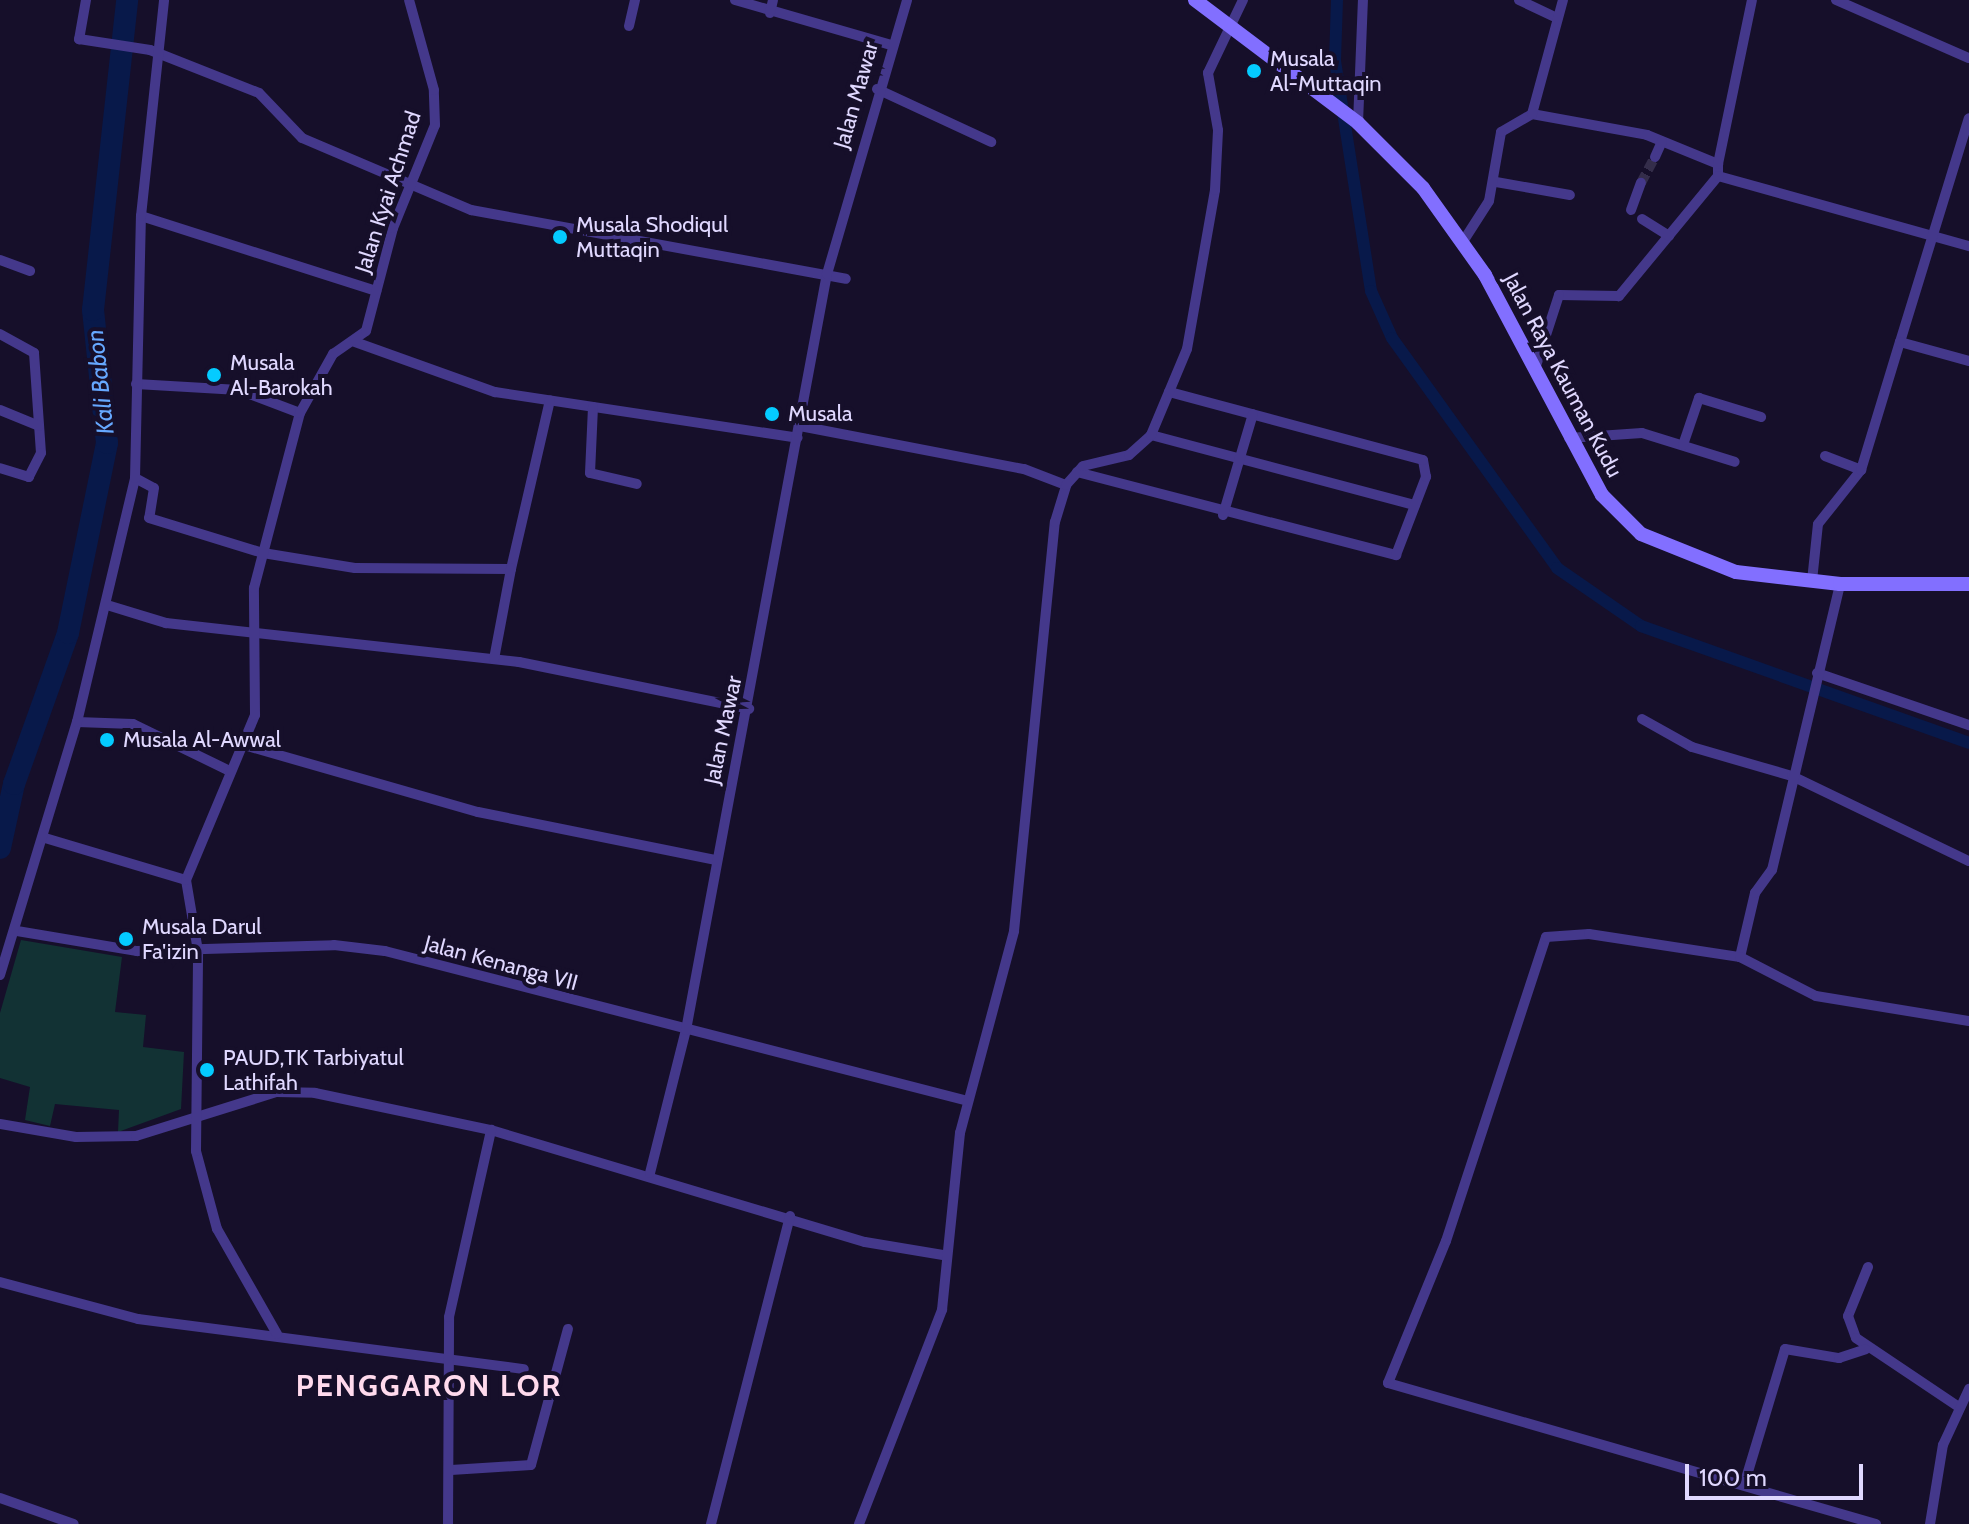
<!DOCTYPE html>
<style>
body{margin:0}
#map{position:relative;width:1969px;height:1524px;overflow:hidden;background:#160f2a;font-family:Cabin,sans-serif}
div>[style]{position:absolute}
.green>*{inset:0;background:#123234}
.canal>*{height:12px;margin:-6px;padding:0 6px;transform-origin:6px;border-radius:6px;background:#08194a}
.river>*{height:22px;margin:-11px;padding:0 11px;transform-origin:11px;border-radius:11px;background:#08194a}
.street-tunnel>*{height:10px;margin-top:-5px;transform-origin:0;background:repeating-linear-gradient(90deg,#342d4a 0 10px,transparent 0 15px)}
.street>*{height:10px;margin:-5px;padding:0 5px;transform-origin:5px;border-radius:5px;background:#44388b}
.secondary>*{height:14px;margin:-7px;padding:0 7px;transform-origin:7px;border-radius:7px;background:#826fff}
.dots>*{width:22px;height:22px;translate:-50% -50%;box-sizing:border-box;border:4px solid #160f2a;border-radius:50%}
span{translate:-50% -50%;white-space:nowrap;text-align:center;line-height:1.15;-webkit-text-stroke:8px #160f2a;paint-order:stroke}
.poi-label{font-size:22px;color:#e0d8ff}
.left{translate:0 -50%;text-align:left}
.street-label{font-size:22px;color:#e0d8ff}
.water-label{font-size:24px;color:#66a8ff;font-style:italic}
.district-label{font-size:30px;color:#ffdaed;font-weight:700;letter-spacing:2px}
.scale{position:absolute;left:1685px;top:1464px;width:178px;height:36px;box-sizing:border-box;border:4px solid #e0d8ff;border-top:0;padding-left:10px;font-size:24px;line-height:28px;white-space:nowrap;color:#e0d8ff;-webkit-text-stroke:6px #160f2a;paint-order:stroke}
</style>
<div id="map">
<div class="green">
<div style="clip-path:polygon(21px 940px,122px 957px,115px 1012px,146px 1015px,143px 1047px,184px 1052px,181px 1109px,118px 1132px,119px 1110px,55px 1104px,50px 1126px,25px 1120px,30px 1087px,0 1078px,0 1013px)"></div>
</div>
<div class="canal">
<div style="left:1337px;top:0;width:61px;rotate:91.9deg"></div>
<div style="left:1335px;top:61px;width:233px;rotate:81.1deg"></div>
<div style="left:1371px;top:291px;width:51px;rotate:65.9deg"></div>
<div style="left:1392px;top:338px;width:283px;rotate:54.3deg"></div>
<div style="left:1557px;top:568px;width:102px;rotate:34.6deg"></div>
<div style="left:1641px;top:626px;width:348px;rotate:19.6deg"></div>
</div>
<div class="river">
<div style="left:0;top:848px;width:66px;rotate:-77.7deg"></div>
<div style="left:14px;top:784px;width:160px;rotate:-70.3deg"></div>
<div style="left:68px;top:633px;width:194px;rotate:-78.4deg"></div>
<div style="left:107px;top:443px;width:134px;rotate:-96deg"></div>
<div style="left:93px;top:310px;width:312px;rotate:-83.7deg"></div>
</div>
<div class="street-tunnel">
<div style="left:1641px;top:183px;width:30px;rotate:-62deg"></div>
</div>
<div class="street">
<div style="left:86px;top:0;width:40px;rotate:100deg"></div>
<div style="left:79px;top:39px;width:72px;rotate:8.8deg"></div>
<div style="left:150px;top:50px;width:117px;rotate:21.5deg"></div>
<div style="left:259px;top:93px;width:62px;rotate:46.3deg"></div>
<div style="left:302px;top:138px;width:184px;rotate:23.1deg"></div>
<div style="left:471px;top:210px;width:381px;rotate:10.4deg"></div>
<div style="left:735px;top:0;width:162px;rotate:16.1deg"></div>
<div style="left:1519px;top:0;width:42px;rotate:25.3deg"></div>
<div style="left:1836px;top:0;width:145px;rotate:23.6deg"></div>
<div style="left:770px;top:13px;width:13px;rotate:-77deg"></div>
<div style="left:629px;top:26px;width:27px;rotate:-77deg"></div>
<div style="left:877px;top:89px;width:126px;rotate:24.9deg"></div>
<div style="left:1532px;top:114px;width:117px;rotate:10.3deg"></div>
<div style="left:1647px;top:135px;width:77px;rotate:22.2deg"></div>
<div style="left:1718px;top:164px;width:12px;rotate:90deg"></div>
<div style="left:1718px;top:176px;width:156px;rotate:129.5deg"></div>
<div style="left:1619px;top:296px;width:60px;rotate:-179deg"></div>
<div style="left:1559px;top:295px;width:78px;rotate:108deg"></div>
<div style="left:1358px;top:123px;width:123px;rotate:-87.7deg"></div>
<div style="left:1655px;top:157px;width:17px;rotate:-66deg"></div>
<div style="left:1718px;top:164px;width:167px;rotate:-78.3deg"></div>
<div style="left:1718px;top:176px;width:261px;rotate:15.6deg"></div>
<div style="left:1496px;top:182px;width:75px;rotate:10deg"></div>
<div style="left:1631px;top:210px;width:29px;rotate:-70deg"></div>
<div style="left:141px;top:216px;width:247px;rotate:17.7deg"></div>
<div style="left:1642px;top:219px;width:32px;rotate:32deg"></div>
<div style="left:1464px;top:240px;width:46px;rotate:-57.3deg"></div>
<div style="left:1489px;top:201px;width:70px;rotate:-80.1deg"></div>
<div style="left:1501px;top:132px;width:36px;rotate:-30deg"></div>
<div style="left:1532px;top:114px;width:118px;rotate:-74.8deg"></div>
<div style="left:0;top:260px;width:32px;rotate:20deg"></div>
<div style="left:0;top:334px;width:39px;rotate:29deg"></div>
<div style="left:34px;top:353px;width:100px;rotate:86deg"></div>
<div style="left:41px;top:453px;width:27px;rotate:117deg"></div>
<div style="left:29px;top:477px;width:30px;rotate:-163deg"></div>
<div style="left:355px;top:342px;width:149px;rotate:19.7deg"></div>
<div style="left:495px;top:392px;width:306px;rotate:8.6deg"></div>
<div style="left:1900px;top:342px;width:234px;rotate:-72.9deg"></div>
<div style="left:136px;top:384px;width:103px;rotate:3.3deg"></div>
<div style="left:239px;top:390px;width:65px;rotate:20.7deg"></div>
<div style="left:593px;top:407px;width:66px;rotate:92.6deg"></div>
<div style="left:590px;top:473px;width:48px;rotate:13.2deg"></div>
<div style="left:0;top:410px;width:42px;rotate:22.3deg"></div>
<div style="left:800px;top:426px;width:228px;rotate:10.9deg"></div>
<div style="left:1024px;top:469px;width:45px;rotate:20.9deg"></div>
<div style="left:1151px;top:435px;width:273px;rotate:14.9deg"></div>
<div style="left:1569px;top:438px;width:73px;rotate:-3.9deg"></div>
<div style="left:1642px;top:433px;width:97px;rotate:17.3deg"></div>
<div style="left:1683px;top:445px;width:50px;rotate:-71.2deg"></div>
<div style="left:1699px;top:398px;width:65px;rotate:17deg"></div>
<div style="left:1825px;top:456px;width:39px;rotate:21deg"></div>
<div style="left:1077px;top:472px;width:330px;rotate:14.6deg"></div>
<div style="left:1396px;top:555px;width:84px;rotate:-69deg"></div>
<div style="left:1426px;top:477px;width:17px;rotate:-100deg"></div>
<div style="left:1423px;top:460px;width:263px;rotate:-165deg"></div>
<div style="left:135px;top:478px;width:21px;rotate:28deg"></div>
<div style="left:154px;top:488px;width:30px;rotate:99deg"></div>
<div style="left:149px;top:518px;width:119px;rotate:17.1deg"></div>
<div style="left:263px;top:553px;width:93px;rotate:9.3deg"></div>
<div style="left:355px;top:568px;width:156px;rotate:0.4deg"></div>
<div style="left:511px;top:569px;width:173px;rotate:-77deg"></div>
<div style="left:1223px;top:515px;width:105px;rotate:-73.5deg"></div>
<div style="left:1812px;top:581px;width:57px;rotate:-84deg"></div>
<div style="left:1818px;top:524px;width:69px;rotate:-51.5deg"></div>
<div style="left:1861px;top:470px;width:134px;rotate:-73.1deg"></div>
<div style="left:1900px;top:342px;width:72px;rotate:15.4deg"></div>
<div style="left:107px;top:605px;width:62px;rotate:17deg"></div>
<div style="left:166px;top:623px;width:355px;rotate:6.3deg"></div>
<div style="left:519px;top:662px;width:235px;rotate:11.5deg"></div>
<div style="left:494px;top:659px;width:92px;rotate:-79.3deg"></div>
<div style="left:1817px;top:673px;width:161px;rotate:18.9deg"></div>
<div style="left:1642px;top:719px;width:57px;rotate:29.2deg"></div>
<div style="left:1692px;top:747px;width:104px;rotate:16.2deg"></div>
<div style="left:1792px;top:776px;width:196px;rotate:25.7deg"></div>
<div style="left:77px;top:722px;width:56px;rotate:2deg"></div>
<div style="left:133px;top:724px;width:108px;rotate:25.9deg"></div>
<div style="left:244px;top:745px;width:243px;rotate:16deg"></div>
<div style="left:478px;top:812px;width:243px;rotate:11.4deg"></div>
<div style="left:45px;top:838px;width:147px;rotate:16.6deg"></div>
<div style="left:17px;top:931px;width:122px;rotate:9.5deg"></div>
<div style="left:137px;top:951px;width:197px;rotate:-1.7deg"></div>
<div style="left:334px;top:945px;width:51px;rotate:6.7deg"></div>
<div style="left:385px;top:951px;width:602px;rotate:14.43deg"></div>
<div style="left:1740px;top:957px;width:66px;rotate:-76.8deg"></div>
<div style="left:1755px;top:893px;width:29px;rotate:-54deg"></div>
<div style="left:1772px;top:870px;width:294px;rotate:-76.6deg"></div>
<div style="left:0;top:975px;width:264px;rotate:-73.1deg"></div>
<div style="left:77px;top:722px;width:251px;rotate:-76.6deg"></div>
<div style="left:135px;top:478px;width:262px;rotate:-88.7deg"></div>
<div style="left:141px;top:216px;width:217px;rotate:-83.9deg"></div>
<div style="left:0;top:1124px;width:77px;rotate:9.7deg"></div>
<div style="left:76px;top:1137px;width:60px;rotate:-1deg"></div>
<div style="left:136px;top:1136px;width:147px;rotate:-17.4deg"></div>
<div style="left:276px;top:1092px;width:39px;rotate:1deg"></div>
<div style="left:315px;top:1093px;width:180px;rotate:11.9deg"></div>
<div style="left:491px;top:1130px;width:390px;rotate:16.7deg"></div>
<div style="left:865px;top:1242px;width:79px;rotate:9.5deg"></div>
<div style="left:650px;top:1173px;width:147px;rotate:-75.9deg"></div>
<div style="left:686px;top:1030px;width:769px;rotate:-79.44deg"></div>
<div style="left:827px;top:274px;width:285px;rotate:-73.7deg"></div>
<div style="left:1868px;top:1267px;width:53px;rotate:112.2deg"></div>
<div style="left:1848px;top:1316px;width:23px;rotate:70deg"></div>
<div style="left:1856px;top:1338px;width:125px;rotate:33.9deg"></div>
<div style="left:0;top:1282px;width:143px;rotate:15deg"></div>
<div style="left:138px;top:1319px;width:389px;rotate:7.4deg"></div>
<div style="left:277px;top:1334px;width:121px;rotate:-119.7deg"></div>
<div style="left:217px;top:1229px;width:81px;rotate:-105.1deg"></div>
<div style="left:196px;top:1151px;width:200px;rotate:-89.4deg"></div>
<div style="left:198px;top:951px;width:72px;rotate:-99.6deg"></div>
<div style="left:186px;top:880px;width:179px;rotate:-67.3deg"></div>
<div style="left:255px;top:715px;width:127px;rotate:-90.5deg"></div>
<div style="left:254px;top:588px;width:181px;rotate:-75.3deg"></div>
<div style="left:300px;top:413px;width:68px;rotate:-60.8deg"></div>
<div style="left:333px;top:354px;width:40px;rotate:-34.9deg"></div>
<div style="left:366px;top:331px;width:106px;rotate:-75.3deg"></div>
<div style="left:393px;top:228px;width:111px;rotate:-67.8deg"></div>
<div style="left:435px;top:125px;width:35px;rotate:-92deg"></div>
<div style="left:434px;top:90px;width:93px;rotate:-105.5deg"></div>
<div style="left:451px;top:1470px;width:80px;rotate:-3.6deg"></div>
<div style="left:531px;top:1465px;width:141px;rotate:-74.8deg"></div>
<div style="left:1744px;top:1485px;width:142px;rotate:-73.2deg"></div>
<div style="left:1785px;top:1349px;width:55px;rotate:9.5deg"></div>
<div style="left:1839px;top:1358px;width:28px;rotate:-18deg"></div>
<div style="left:0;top:1498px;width:78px;rotate:19.4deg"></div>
<div style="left:448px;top:1524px;width:207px;rotate:-89.7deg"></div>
<div style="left:449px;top:1317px;width:192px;rotate:-77.3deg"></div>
<div style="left:711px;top:1524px;width:318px;rotate:-75.6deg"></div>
<div style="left:859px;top:1524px;width:230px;rotate:-68.8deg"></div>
<div style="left:942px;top:1310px;width:178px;rotate:-84.2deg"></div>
<div style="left:960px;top:1133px;width:209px;rotate:-75deg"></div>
<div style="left:1014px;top:931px;width:411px;rotate:-84.3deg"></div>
<div style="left:1055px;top:522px;width:39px;rotate:-73deg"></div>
<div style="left:1066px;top:485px;width:25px;rotate:-48deg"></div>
<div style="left:1083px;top:466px;width:47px;rotate:-13.4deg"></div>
<div style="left:1129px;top:455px;width:30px;rotate:-42deg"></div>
<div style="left:1151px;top:435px;width:93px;rotate:-67.3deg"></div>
<div style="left:1187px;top:349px;width:161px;rotate:-80deg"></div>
<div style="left:1215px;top:190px;width:60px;rotate:-87.1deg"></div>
<div style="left:1218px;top:130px;width:58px;rotate:-100deg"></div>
<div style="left:1208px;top:73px;width:81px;rotate:-64.4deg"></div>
<div style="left:1876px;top:1524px;width:508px;rotate:-163.88deg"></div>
<div style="left:1388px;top:1383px;width:153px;rotate:-67.8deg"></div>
<div style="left:1446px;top:1241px;width:320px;rotate:-71.8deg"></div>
<div style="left:1546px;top:937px;width:43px;rotate:-4deg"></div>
<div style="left:1589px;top:934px;width:153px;rotate:8.7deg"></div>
<div style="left:1740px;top:957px;width:85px;rotate:27.2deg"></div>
<div style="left:1816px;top:996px;width:155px;rotate:9.3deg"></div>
<div style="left:1930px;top:1524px;width:80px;rotate:-80.7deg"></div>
<div style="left:1943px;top:1445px;width:62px;rotate:-65.1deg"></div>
</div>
<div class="secondary">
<div style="left:1195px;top:0;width:204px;rotate:37deg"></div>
<div style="left:1358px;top:123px;width:92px;rotate:45deg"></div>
<div style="left:1423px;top:188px;width:107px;rotate:54.5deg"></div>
<div style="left:1485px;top:275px;width:249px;rotate:62deg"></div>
<div style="left:1602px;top:495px;width:55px;rotate:45deg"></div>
<div style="left:1641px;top:534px;width:102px;rotate:21.8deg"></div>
<div style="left:1736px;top:572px;width:105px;rotate:6.6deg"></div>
<div style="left:1840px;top:584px;width:129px"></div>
</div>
<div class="dots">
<div style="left:1254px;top:71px;background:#04cbff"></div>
<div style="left:560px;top:237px;background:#04cbff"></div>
<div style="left:214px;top:375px;background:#04cbff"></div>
<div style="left:772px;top:414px;background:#04cbff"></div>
<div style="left:107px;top:740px;background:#04cbff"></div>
<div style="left:126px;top:939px;background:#04cbff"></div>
<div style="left:207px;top:1070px;background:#04cbff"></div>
</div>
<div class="poi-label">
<span class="left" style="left:1270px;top:71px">Musala<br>Al-Muttaqin</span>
<span class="left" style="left:576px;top:237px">Musala Shodiqul<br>Muttaqin</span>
<span class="left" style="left:230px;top:375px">Musala<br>Al-Barokah</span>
<span class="left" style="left:788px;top:414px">Musala</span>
<span class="left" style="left:123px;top:740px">Musala Al-Awwal</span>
<span class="left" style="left:142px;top:939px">Musala Darul<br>Fa'izin</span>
<span class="left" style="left:223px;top:1070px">PAUD,TK Tarbiyatul<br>Lathifah</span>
</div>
<div class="street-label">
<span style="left:856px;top:95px;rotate:-74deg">Jalan Mawar</span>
<span style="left:388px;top:192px;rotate:-72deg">Jalan Kyai Achmad</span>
<span style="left:1563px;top:375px;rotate:62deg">Jalan Raya Kauman Kudu</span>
<span style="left:723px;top:730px;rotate:-78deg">Jalan Mawar</span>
<span style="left:501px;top:963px;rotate:15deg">Jalan Kenanga VII</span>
</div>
<div class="water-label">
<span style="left:100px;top:382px;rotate:-96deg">Kali Babon</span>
</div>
<div class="district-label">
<span style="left:429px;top:1386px">PENGGARON LOR</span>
</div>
<div class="scale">100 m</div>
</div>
